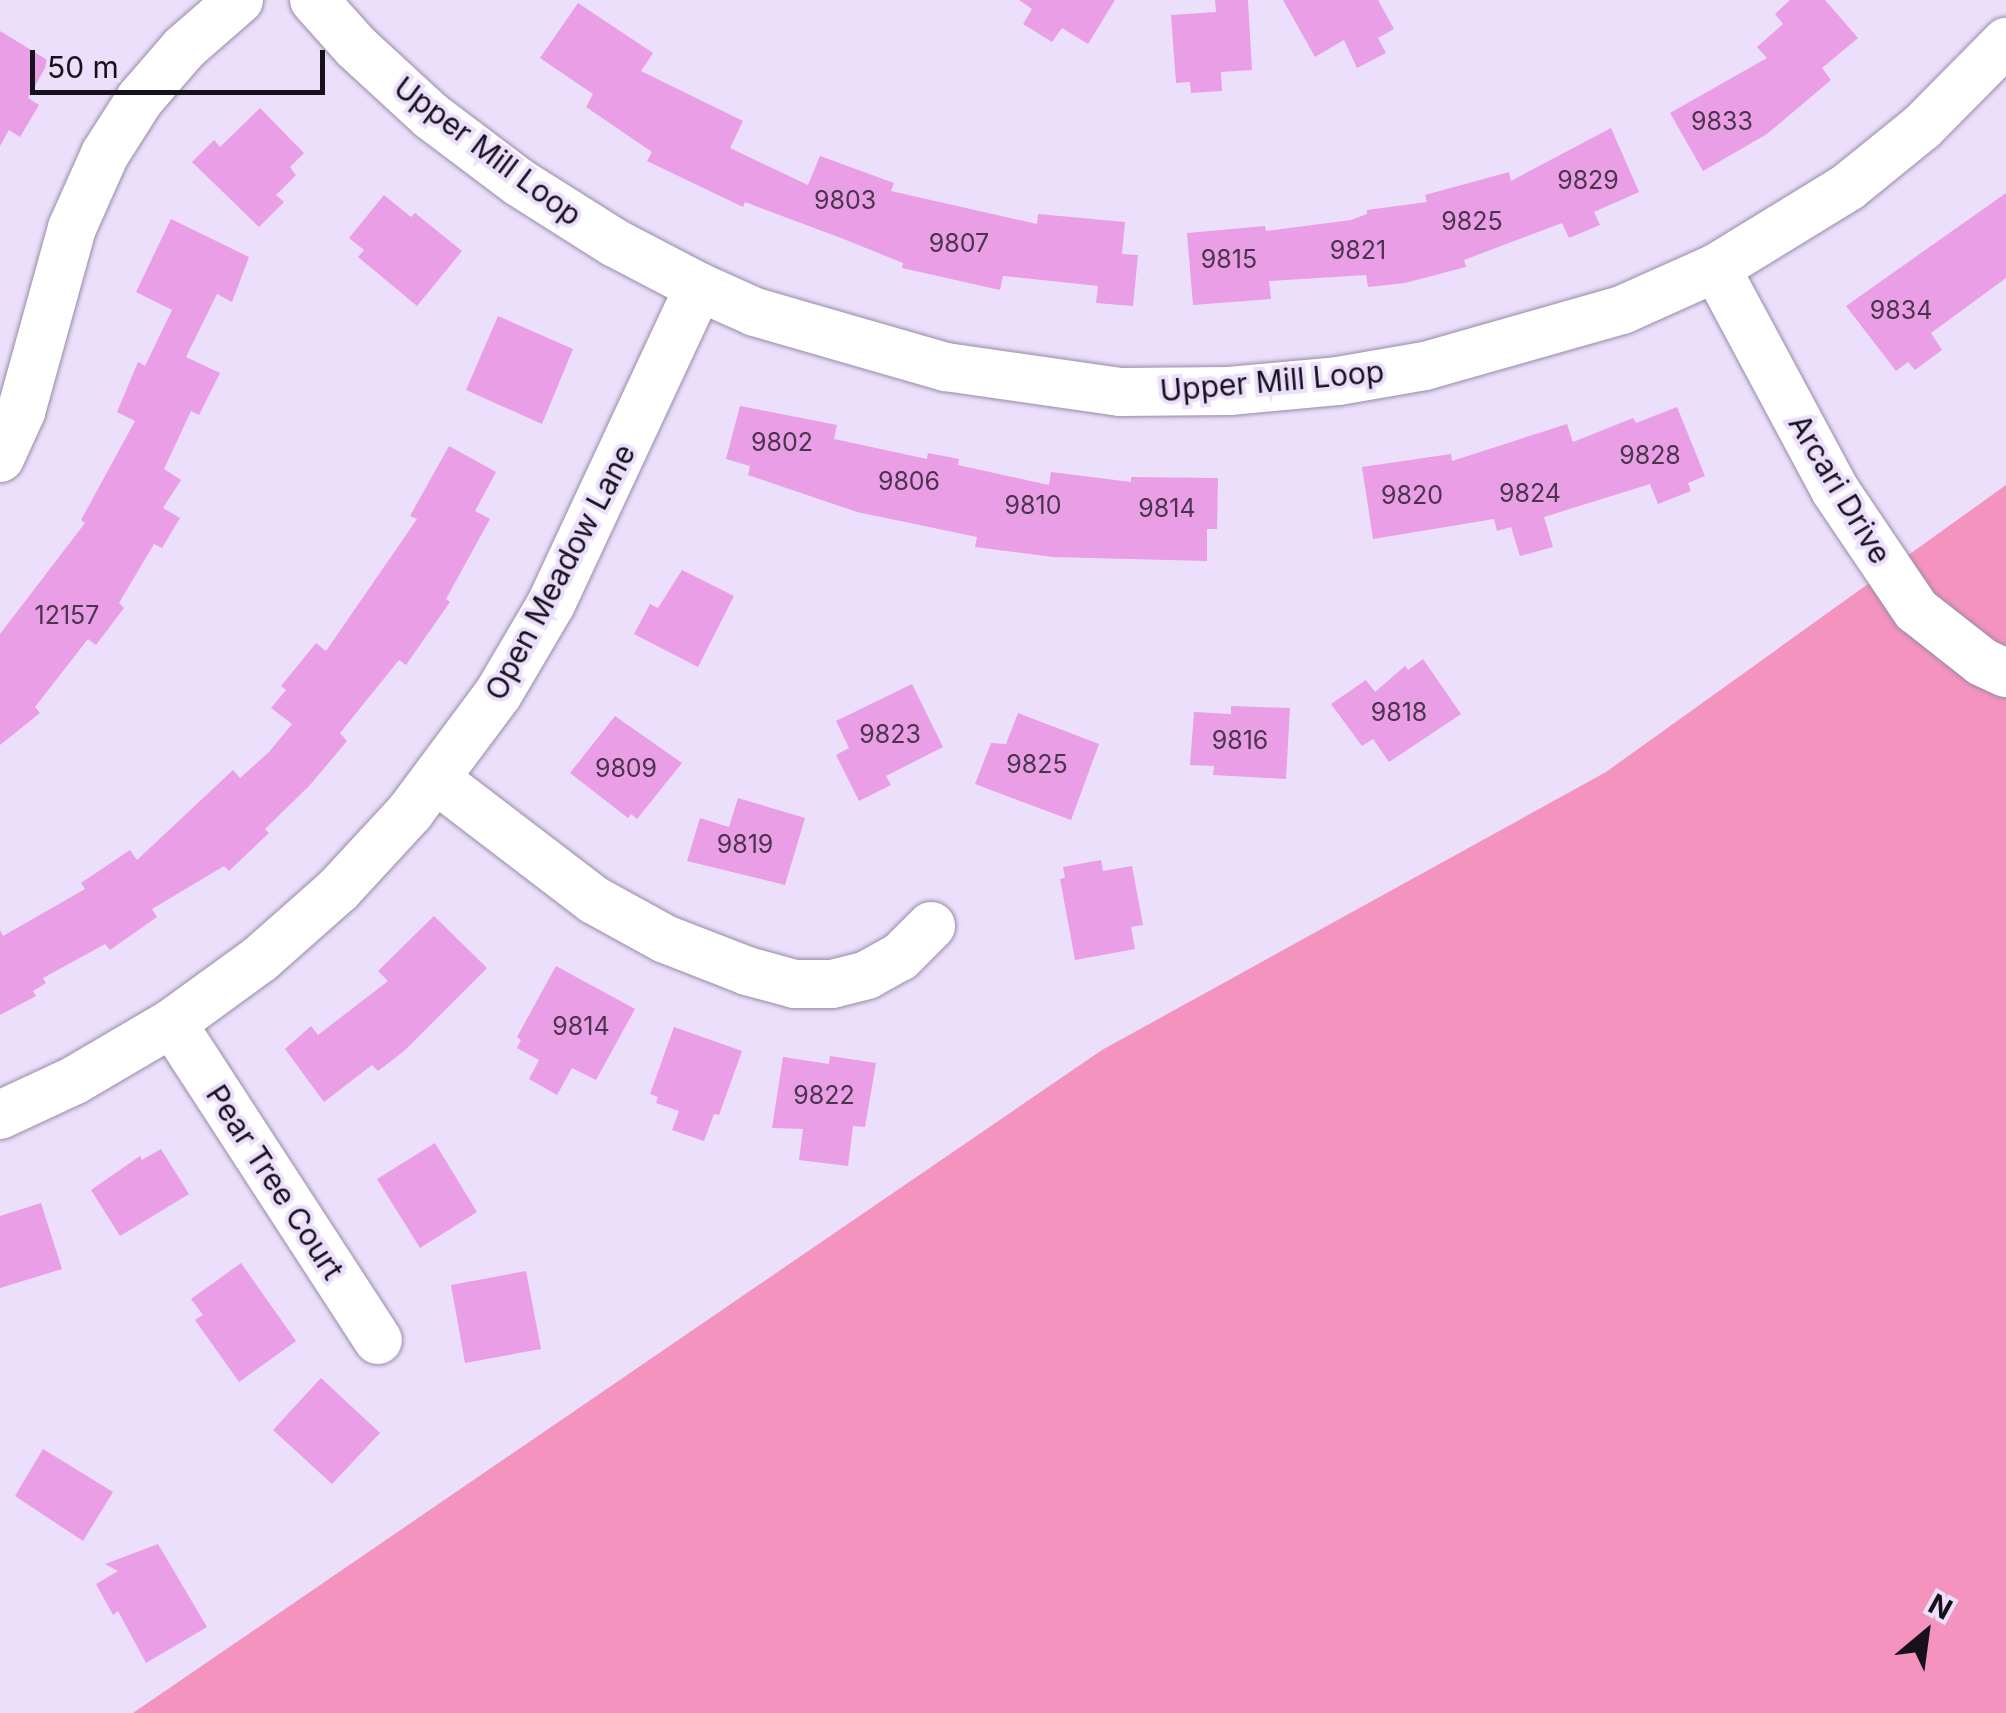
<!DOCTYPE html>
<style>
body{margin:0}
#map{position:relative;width:2006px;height:1713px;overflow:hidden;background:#ebdffc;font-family:Inter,sans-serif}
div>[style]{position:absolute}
.forest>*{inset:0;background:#f493be}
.building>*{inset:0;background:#e99ee5}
.roads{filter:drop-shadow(0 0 2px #978ba6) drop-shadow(0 0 2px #978ba6)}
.minor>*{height:48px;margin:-24px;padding:0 24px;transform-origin:24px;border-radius:24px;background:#fff}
span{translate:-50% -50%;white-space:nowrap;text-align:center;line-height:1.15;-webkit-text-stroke:8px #ebdffc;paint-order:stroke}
.number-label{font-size:25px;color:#4b344e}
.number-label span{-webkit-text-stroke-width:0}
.street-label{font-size:30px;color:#16111b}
.north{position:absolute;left:1876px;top:1583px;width:100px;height:100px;-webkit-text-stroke:8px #ebdffc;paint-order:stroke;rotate:29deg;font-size:28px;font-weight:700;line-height:40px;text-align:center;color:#16111b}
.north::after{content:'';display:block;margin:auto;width:35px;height:45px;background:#16111b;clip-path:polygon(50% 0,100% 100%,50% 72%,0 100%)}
.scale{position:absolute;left:30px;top:50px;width:295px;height:45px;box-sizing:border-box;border:5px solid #16111b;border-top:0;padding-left:12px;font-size:30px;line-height:35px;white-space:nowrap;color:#16111b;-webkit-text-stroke:8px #ebdffc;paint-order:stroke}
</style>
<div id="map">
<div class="forest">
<div style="clip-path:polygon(2006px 485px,2006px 1713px,133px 1713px,1102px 1050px,1606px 772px)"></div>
</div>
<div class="building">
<div style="clip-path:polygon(1019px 0,1115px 0,1088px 44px,1062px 28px,1052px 42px,1023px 24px,1032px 9px)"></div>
<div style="clip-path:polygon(1215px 0,1248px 0,1252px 70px,1221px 72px,1222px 91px,1191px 93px,1190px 82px,1176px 83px,1171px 15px,1216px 12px)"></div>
<div style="clip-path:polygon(1283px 0,1378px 0,1394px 29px,1378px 38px,1386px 53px,1357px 68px,1344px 40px,1315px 57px)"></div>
<div style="clip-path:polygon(1790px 0,1825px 0,1858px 38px,1822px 68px,1831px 80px,1767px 134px,1703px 171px,1670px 113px,1767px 58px,1757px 47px,1783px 24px,1775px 14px)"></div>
<div style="clip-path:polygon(578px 3px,653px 53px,641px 71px,743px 121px,730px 148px,808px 185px,820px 156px,894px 183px,891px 191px,1037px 224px,1038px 214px,1125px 222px,1122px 254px,1138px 255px,1133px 306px,1096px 303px,1098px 286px,1003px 276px,1000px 290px,902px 268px,903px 263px,841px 238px,745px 202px,743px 207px,647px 161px,652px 152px,586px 107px,593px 94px,540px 58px)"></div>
<div style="clip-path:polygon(0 31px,49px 61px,28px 98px,39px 105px,20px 137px,9px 130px,0 146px)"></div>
<div style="clip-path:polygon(260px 108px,304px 153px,290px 167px,296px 175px,276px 195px,284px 202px,259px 227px,192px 162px,214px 140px,220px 147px)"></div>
<div style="clip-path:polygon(1611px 128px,1639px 192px,1594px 212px,1600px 225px,1569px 238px,1562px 223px,1464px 260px,1466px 267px,1405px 283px,1368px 287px,1366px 275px,1269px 281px,1271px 299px,1193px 305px,1187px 233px,1265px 226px,1266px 231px,1351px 220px,1367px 214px,1367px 210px,1427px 202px,1425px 195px,1509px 172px,1511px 181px)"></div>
<div style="clip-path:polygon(2006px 193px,2006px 278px,1931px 333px,1942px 350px,1915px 370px,1908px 362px,1896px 371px,1846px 306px)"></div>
<div style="clip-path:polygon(384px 195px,411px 217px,415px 213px,462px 251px,417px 306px,358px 257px,364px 250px,349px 238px)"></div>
<div style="clip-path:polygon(171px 219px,249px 257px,232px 302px,217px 294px,186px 357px,220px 373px,199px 415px,191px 411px,164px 469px,181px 480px,163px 508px,180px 518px,162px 548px,154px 544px,119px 603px,124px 608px,96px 645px,88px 639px,35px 707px,40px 713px,0 745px,0 634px,85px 523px,81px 520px,135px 421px,117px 412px,138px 362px,145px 366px,172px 310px,136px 292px)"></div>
<div style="clip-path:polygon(498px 316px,573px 349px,542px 424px,466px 390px)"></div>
<div style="clip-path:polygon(740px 406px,837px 425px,834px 439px,927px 459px,928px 453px,959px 459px,958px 465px,1049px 485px,1051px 472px,1131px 482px,1131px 477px,1218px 478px,1217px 529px,1207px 529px,1207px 561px,1053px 557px,975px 547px,977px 537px,857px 512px,748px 475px,750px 466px,726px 459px)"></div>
<div style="clip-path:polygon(1677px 407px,1705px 476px,1688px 483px,1691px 491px,1658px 504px,1650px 484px,1544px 517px,1553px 547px,1520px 556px,1511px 527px,1497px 531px,1494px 519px,1373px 539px,1362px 467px,1451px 454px,1452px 461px,1567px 424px,1573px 442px,1633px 418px,1636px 423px)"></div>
<div style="clip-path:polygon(449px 446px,496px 472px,475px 511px,490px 519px,446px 599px,450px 602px,406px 665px,399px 660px,340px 733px,347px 741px,310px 785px,265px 829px,269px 833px,229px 871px,224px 866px,152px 909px,157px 917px,110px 950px,105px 944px,43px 978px,46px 983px,33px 991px,36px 996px,0 1015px,0 930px,3px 936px,85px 889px,81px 883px,130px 850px,137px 860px,233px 770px,240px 778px,269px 752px,292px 724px,271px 708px,286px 690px,281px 686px,316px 643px,326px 651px,417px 519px,410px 516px)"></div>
<div style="clip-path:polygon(682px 570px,734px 596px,698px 667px,634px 634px,650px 604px,658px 608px)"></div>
<div style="clip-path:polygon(1423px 659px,1461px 714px,1389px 762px,1373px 739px,1362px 746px,1331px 704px,1366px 680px,1375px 692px,1405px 666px,1408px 670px)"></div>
<div style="clip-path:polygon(912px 684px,943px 747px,886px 776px,891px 785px,859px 801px,836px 755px,849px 748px,836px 721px)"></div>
<div style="clip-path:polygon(1231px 706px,1290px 708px,1286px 779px,1213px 775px,1214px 766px,1190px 765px,1194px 712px,1231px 714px)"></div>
<div style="clip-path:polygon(1018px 713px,1099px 744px,1071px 820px,975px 784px,991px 743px,1006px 744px)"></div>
<div style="clip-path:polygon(615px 716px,682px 763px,637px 819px,631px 814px,628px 818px,570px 773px)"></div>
<div style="clip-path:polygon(738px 798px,805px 818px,785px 885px,687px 861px,700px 818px,729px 827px)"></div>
<div style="clip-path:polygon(1101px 860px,1103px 871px,1132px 866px,1143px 925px,1131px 927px,1135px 949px,1075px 960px,1060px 879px,1065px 878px,1063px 867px)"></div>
<div style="clip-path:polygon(434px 916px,487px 968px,404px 1051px,378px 1071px,372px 1065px,324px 1102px,285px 1049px,311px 1026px,318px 1035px,388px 981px,378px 971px)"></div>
<div style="clip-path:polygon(556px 966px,635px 1009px,596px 1080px,572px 1068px,557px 1095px,529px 1079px,539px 1060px,517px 1048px,521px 1040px,517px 1037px)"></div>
<div style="clip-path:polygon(674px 1027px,742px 1051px,719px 1115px,714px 1114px,704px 1141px,672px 1130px,679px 1111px,656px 1103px,658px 1097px,650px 1094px)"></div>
<div style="clip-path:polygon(830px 1056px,876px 1063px,865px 1127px,853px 1126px,848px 1166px,799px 1160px,803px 1129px,772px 1128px,783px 1057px,829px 1064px)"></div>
<div style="clip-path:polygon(435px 1143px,477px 1212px,420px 1248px,377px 1179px)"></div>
<div style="clip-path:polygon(161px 1149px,189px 1194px,120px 1236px,91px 1190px,140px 1156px,142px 1160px)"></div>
<div style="clip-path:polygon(41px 1203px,62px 1269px,0 1288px,0 1216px)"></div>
<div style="clip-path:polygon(241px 1263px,296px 1341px,239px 1382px,195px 1320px,203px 1315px,191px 1299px)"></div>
<div style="clip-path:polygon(526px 1271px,541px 1349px,465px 1363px,451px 1285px)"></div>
<div style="clip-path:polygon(321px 1378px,380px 1433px,332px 1484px,273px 1430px)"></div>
<div style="clip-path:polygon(43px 1449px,113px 1492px,83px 1541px,15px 1496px)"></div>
<div style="clip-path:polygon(158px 1544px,207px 1627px,146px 1663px,118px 1611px,113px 1615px,96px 1584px,118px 1571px,105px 1564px)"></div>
</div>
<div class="roads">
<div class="minor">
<div style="left:314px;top:0;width:63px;rotate:48.2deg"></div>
<div style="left:356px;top:47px;width:102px;rotate:42.6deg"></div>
<div style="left:431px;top:116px;width:111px;rotate:37deg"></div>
<div style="left:520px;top:183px;width:112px;rotate:32.3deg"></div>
<div style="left:615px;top:243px;width:95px;rotate:27.6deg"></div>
<div style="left:699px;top:287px;width:61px;rotate:24.1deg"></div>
<div style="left:755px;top:312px;width:199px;rotate:16.1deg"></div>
<div style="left:946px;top:367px;width:176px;rotate:8.2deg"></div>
<div style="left:1120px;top:392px;width:109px;rotate:-0.5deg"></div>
<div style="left:1229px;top:391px;width:109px;rotate:-5.2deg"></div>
<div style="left:1338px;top:381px;width:88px;rotate:-9.8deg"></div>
<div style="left:1425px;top:366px;width:205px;rotate:-15.9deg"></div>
<div style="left:1622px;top:310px;width:103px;rotate:-24.1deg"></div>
<div style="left:1716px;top:268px;width:155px;rotate:-31.5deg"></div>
<div style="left:1848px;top:187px;width:95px;rotate:-39deg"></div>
<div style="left:1922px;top:127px;width:120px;rotate:-45.3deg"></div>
<div style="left:1716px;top:268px;width:252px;rotate:61.8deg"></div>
<div style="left:1835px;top:490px;width:145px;rotate:56deg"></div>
<div style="left:1916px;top:610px;width:84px;rotate:38.2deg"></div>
<div style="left:1982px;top:662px;width:26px;rotate:25deg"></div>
<div style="left:0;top:458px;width:51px;rotate:-65.5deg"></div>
<div style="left:21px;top:412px;width:191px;rotate:-74.5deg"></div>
<div style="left:72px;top:228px;width:81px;rotate:-66deg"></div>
<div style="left:105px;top:154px;width:65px;rotate:-57.5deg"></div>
<div style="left:140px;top:99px;width:67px;rotate:-49.2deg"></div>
<div style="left:184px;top:48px;width:73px;rotate:-41.1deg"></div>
<div style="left:437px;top:780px;width:198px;rotate:37.4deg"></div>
<div style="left:594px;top:900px;width:81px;rotate:28.8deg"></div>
<div style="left:665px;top:939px;width:88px;rotate:21.3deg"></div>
<div style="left:747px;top:971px;width:50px;rotate:15.2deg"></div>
<div style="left:795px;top:984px;width:37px"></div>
<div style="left:832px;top:984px;width:36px;rotate:-14deg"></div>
<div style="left:867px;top:975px;width:38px;rotate:-29deg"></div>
<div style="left:900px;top:957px;width:44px;rotate:-45deg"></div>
<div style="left:172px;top:1023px;width:378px;rotate:57deg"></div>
<div style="left:0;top:1115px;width:83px;rotate:-25deg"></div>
<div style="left:75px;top:1080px;width:113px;rotate:-30.4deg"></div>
<div style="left:172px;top:1023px;width:109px;rotate:-36deg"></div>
<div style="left:260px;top:959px;width:106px;rotate:-41.5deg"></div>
<div style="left:339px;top:889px;width:105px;rotate:-47.3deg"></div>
<div style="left:410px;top:812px;width:147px;rotate:-53.3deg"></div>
<div style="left:498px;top:694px;width:104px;rotate:-59.5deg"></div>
<div style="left:551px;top:604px;width:350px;rotate:-65deg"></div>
</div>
</div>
<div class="number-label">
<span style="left:1722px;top:121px">9833</span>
<span style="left:1588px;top:180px">9829</span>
<span style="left:845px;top:200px">9803</span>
<span style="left:1472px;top:221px">9825</span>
<span style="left:959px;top:243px">9807</span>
<span style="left:1358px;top:250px">9821</span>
<span style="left:1229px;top:259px">9815</span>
<span style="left:1901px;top:310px">9834</span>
<span style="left:782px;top:442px">9802</span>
<span style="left:1650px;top:455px">9828</span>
<span style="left:909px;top:481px">9806</span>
<span style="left:1530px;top:493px">9824</span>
<span style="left:1412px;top:495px">9820</span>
<span style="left:1033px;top:505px">9810</span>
<span style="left:1167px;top:508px">9814</span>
<span style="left:67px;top:615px">12157</span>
<span style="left:1399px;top:712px">9818</span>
<span style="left:890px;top:734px">9823</span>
<span style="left:1240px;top:740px">9816</span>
<span style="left:1037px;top:764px">9825</span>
<span style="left:626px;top:768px">9809</span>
<span style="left:745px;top:844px">9819</span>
<span style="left:581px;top:1026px">9814</span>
<span style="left:824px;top:1095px">9822</span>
</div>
<div class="street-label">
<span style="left:488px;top:151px;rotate:37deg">Upper Mill Loop</span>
<span style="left:1272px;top:381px;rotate:-5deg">Upper Mill Loop</span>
<span style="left:1840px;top:489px;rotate:59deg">Arcari Drive</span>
<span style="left:560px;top:572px;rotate:-62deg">Open Meadow Lane</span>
<span style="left:275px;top:1182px;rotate:57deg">Pear Tree Court</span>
</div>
<div class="north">N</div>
<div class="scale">50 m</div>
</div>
